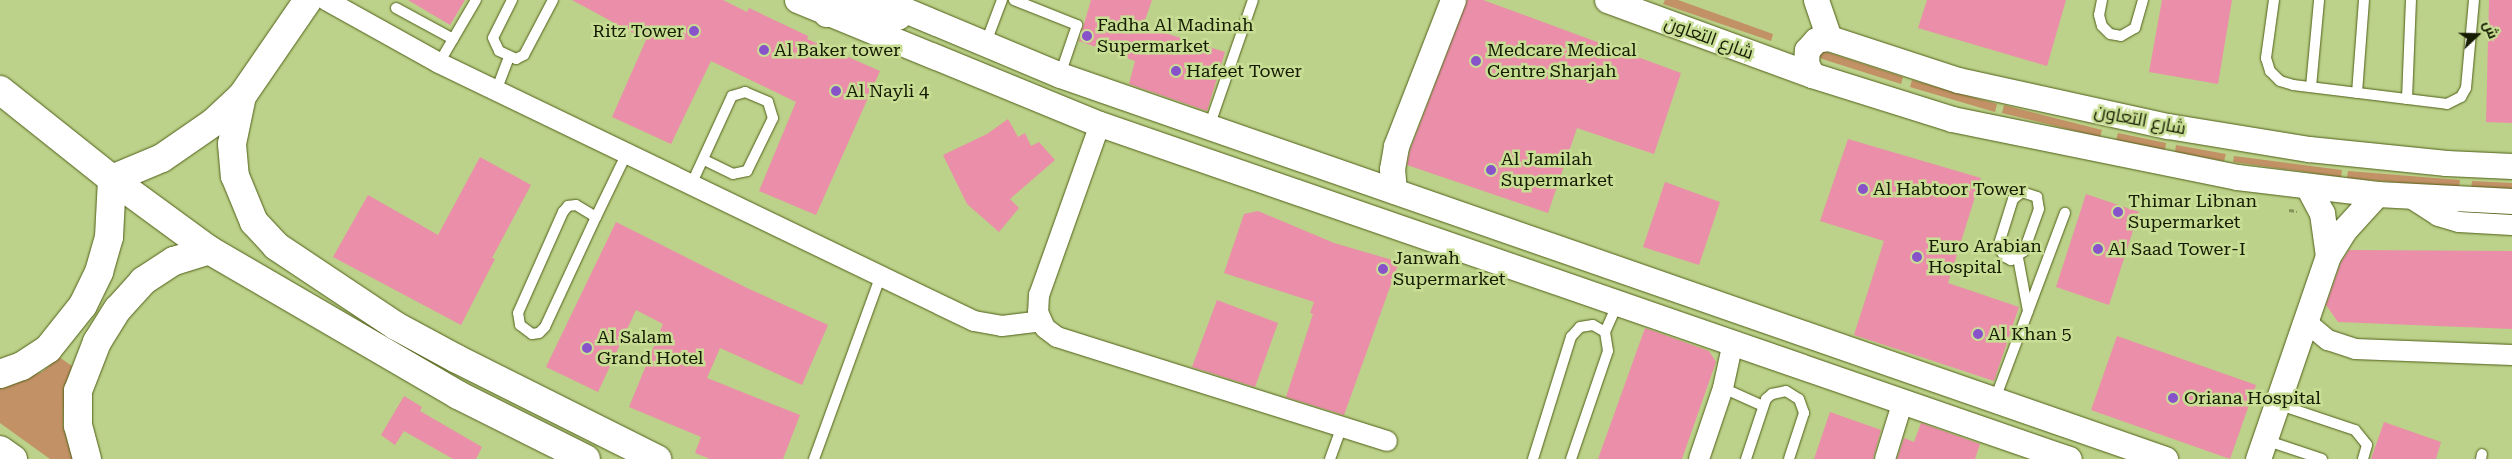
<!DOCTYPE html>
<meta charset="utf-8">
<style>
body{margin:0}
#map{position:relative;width:2512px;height:459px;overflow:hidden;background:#bcd189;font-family:"Roboto Serif",Cairo,serif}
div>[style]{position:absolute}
.green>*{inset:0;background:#c39166}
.building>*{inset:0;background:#eb8ea9}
.path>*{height:3px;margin-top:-1.5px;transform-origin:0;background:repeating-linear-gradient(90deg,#83945b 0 5px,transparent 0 7.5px)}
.roads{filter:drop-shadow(0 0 1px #506018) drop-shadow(0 0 1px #506018)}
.service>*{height:10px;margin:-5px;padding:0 5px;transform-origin:5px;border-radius:5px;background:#fff}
.minor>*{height:20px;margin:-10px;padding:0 10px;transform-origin:10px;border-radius:10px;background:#fff}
.tertiary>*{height:25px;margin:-12.5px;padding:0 12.5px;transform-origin:12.5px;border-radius:12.5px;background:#fff}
.secondary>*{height:28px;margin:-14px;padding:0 14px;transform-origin:14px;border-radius:14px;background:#fff}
.motorway>*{height:28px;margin:-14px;padding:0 14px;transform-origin:14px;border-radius:14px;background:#fff}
.dots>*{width:14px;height:14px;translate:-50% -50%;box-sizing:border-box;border:2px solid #c9de95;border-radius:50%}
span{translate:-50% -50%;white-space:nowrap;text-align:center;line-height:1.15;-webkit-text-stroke:5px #c9de95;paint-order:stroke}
.poi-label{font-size:18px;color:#151c01}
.left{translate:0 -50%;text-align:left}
.right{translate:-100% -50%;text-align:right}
.street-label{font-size:18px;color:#151c01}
.north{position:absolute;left:2452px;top:10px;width:50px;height:50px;-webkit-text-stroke:4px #c9de95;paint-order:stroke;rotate:69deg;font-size:14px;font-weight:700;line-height:20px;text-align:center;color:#151c01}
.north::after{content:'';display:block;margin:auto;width:18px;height:22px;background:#151c01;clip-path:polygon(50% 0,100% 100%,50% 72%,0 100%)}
</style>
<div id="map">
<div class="green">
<div style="clip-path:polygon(1665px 0,1678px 0,1773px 34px,1771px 41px,1663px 4px)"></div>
<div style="clip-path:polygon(1814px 48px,1903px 77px,1901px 84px,1813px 56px)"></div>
<div style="clip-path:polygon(1912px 80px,1997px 104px,1995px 112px,1910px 87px)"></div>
<div style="clip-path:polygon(2004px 105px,2102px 130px,2100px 137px,2002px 113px)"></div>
<div style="clip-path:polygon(2118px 133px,2166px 143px,2165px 150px,2116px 140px)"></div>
<div style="clip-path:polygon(2176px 145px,2226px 154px,2224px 161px,2175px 152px)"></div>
<div style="clip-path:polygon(2234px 156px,2342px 170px,2341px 177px,2233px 162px)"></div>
<div style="clip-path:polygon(2348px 171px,2460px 180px,2459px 188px,2347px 178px)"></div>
<div style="clip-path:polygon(2472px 181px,2512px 183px,2512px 192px,2471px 189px)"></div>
<div style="clip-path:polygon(59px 357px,72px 366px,64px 394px,63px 425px,73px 459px,50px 459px,0 423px,0 387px,42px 372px)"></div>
</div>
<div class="building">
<div style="clip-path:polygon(408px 0,465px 0,450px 25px)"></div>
<div style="clip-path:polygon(572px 0,723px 0,747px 12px,749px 8px,808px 36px,807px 39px,880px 71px,816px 215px,759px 191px,796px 102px,711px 61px,671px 144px,612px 117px,646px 40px)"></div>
<div style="clip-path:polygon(1091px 0,1152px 0,1143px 26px,1225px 52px,1207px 111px,1129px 84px,1135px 61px,1079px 41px)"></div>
<div style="clip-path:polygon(1467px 0,1483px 0,1681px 73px,1654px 154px,1577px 128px,1548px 213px,1407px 165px,1410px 150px)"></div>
<div style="clip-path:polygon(1927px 0,2066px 0,2047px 66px,1918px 28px)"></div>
<div style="clip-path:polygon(2162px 0,2232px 0,2218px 84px,2149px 72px)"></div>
<div style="clip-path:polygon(2489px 0,2512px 0,2512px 123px,2486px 122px)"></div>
<div style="clip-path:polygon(1008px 119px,1018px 137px,1025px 133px,1031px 146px,1039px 142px,1055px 160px,1010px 199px,1019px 208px,999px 232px,967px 204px,943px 155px,987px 134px)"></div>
<div style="clip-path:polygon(1848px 139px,1981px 178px,1948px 283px,2019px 307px,1994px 381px,1854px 335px,1884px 241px,1820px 221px)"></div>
<div style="clip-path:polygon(480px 157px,531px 185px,492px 258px,495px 259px,461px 325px,333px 257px,368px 195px,438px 235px)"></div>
<div style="clip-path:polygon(1665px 182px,1720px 202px,1699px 265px,1643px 247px)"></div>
<div style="clip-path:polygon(2086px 194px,2139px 212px,2109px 305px,2056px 287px)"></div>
<div style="clip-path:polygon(1258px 211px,1334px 243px,1399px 262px,1344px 415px,1286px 397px,1313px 314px,1310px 313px,1314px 302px,1224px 273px,1244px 214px)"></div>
<div style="clip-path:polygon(616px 222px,747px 288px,828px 325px,802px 385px,720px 348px,707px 378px,800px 415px,783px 459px,710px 459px,695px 453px,701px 437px,629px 407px,663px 324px,636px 310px,598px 392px,546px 367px)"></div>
<div style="clip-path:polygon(2349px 250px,2512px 251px,2512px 329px,2338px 322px,2326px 305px,2341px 262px)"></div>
<div style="clip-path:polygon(1217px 300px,1278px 323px,1255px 387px,1192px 367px)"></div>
<div style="clip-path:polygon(1645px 328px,1709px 351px,1716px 362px,1682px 459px,1598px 459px)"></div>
<div style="clip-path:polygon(2117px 336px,2256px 385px,2230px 459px,2091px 410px)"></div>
<div style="clip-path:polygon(404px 396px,422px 407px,420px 411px,482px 447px,476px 459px,453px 459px,404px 431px,395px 445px,381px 435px)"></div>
<div style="clip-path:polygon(1830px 412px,1881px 430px,1873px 459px,1814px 459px)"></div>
<div style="clip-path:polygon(2384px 422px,2441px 442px,2436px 459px,2371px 459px)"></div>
<div style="clip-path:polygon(1921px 423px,1980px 444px,1975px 459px,1897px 459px,1904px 438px,1914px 442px)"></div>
</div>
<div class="path">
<div style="left:2289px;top:210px;width:8px;rotate:7deg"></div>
</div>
<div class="roads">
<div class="service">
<div style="left:512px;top:0;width:42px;rotate:116.6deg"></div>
<div style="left:493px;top:38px;width:14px;rotate:65deg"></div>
<div style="left:499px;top:51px;width:19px;rotate:25deg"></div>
<div style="left:516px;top:59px;width:9px;rotate:-27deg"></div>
<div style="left:524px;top:55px;width:62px;rotate:-62.2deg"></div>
<div style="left:1014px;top:0;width:68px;rotate:21.6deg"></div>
<div style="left:1077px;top:25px;width:53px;rotate:108.8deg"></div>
<div style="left:2102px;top:0;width:15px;rotate:101deg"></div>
<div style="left:2099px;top:15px;width:11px;rotate:75deg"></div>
<div style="left:2102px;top:26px;width:11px;rotate:45deg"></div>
<div style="left:2110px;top:34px;width:11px;rotate:10deg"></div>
<div style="left:2121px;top:36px;width:16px;rotate:-30deg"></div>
<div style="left:2135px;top:28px;width:29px;rotate:-74deg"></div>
<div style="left:2274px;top:0;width:59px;rotate:97.9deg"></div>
<div style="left:2266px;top:58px;width:14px;rotate:73deg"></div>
<div style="left:2270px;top:71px;width:14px;rotate:45deg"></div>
<div style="left:2280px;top:81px;width:14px;rotate:17deg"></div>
<div style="left:2293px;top:85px;width:155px;rotate:7deg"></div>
<div style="left:2447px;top:104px;width:16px;rotate:-27deg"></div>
<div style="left:2461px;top:97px;width:10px;rotate:-61deg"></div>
<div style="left:2466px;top:88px;width:88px;rotate:-84.8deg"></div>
<div style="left:396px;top:8px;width:65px;rotate:28.5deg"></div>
<div style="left:985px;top:45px;width:48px;rotate:-69.3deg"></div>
<div style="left:439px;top:63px;width:73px;rotate:-59.6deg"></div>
<div style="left:2311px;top:87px;width:87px;rotate:-84.7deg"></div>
<div style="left:496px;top:91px;width:36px;rotate:-69deg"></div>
<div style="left:2357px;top:93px;width:93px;rotate:-85.7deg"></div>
<div style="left:2407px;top:99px;width:99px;rotate:-87.7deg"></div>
<div style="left:1209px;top:127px;width:134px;rotate:-70.9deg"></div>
<div style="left:691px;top:185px;width:98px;rotate:-65.3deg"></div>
<div style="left:732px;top:96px;width:14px;rotate:-17deg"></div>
<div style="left:745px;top:92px;width:25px;rotate:23deg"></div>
<div style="left:768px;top:102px;width:17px;rotate:73deg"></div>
<div style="left:773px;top:118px;width:59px;rotate:116.1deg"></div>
<div style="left:747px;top:171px;width:14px;rotate:168deg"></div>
<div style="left:733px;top:174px;width:32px;rotate:-154deg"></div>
<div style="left:2022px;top:192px;width:16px;rotate:18deg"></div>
<div style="left:2037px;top:197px;width:12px;rotate:81deg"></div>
<div style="left:2039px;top:209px;width:45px;rotate:109.7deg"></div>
<div style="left:2024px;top:251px;width:16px;rotate:145deg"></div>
<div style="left:2011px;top:260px;width:7px;rotate:-153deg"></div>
<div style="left:2005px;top:257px;width:12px;rotate:-125deg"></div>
<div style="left:1998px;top:247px;width:50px;rotate:-72.6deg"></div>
<div style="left:2013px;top:199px;width:11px;rotate:-38deg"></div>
<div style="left:576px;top:205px;width:23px;rotate:31deg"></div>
<div style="left:596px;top:217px;width:121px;rotate:114.9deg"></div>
<div style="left:545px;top:327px;width:8px;rotate:135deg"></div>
<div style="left:539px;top:333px;width:7px;rotate:172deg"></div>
<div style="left:532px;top:334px;width:15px;rotate:-143deg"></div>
<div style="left:520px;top:325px;width:12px;rotate:-99deg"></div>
<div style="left:518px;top:313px;width:111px;rotate:-66deg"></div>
<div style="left:563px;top:212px;width:8px;rotate:-50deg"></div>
<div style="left:568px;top:206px;width:8px;rotate:-7deg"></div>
<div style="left:596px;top:217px;width:69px;rotate:-64.2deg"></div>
<div style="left:2018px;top:258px;width:54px;rotate:79.3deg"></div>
<div style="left:1605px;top:332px;width:32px;rotate:-66deg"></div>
<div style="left:1723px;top:388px;width:44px;rotate:24.2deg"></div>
<div style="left:1995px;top:399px;width:199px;rotate:-69.4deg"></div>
<div style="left:2277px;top:404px;width:82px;rotate:18.4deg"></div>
<div style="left:2355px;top:430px;width:19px;rotate:51deg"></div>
<div style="left:2367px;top:445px;width:15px;rotate:106deg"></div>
<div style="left:2265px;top:440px;width:60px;rotate:18.4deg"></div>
<div style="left:814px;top:459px;width:193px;rotate:-70deg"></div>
<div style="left:1330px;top:459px;width:32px;rotate:-70deg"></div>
<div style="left:1533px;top:459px;width:128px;rotate:-72.7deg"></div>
<div style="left:1571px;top:337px;width:13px;rotate:-48deg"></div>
<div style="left:1580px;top:327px;width:13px;rotate:-9deg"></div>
<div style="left:1593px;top:325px;width:14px;rotate:30deg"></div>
<div style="left:1605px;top:332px;width:19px;rotate:81deg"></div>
<div style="left:1608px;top:351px;width:114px;rotate:108.9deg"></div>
<div style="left:1746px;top:459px;width:63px;rotate:-71.6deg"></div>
<div style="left:1766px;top:399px;width:8px;rotate:-40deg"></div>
<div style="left:1772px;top:394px;width:14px;rotate:-12deg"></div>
<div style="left:1786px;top:391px;width:15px;rotate:32deg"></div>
<div style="left:1799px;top:399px;width:15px;rotate:70deg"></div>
<div style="left:1804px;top:413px;width:48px;rotate:108.1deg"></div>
<div style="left:2481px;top:459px;width:5px;rotate:-79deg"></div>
</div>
<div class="minor">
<div style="left:326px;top:0;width:129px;rotate:29.1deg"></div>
<div style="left:439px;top:63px;width:594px;rotate:25.75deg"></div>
<div style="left:974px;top:321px;width:28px;rotate:10deg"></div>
<div style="left:1002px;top:326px;width:39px;rotate:-7deg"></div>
<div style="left:1100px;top:124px;width:182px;rotate:109.6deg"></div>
<div style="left:1039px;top:295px;width:17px;rotate:93deg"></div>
<div style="left:1038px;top:312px;width:17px;rotate:66deg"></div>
<div style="left:1045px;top:328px;width:15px;rotate:37deg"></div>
<div style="left:1057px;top:337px;width:346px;rotate:17.5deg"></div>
<div style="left:2406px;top:195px;width:38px;rotate:33deg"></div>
<div style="left:2438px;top:216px;width:22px;rotate:16deg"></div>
<div style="left:2459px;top:222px;width:53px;rotate:3.2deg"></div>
<div style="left:2305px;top:321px;width:30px;rotate:40deg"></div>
<div style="left:2328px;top:340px;width:28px;rotate:18deg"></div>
<div style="left:2355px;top:349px;width:157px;rotate:2.2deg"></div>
<div style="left:1699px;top:459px;width:75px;rotate:-71.3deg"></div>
<div style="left:1723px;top:388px;width:47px;rotate:-77.7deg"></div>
<div style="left:1885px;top:459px;width:61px;rotate:-72.8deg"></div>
</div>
<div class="tertiary">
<div style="left:797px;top:0;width:327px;rotate:22.3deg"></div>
<div style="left:1100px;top:124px;width:1025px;rotate:19.07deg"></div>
<div style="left:881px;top:0;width:194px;rotate:22.7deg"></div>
<div style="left:1060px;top:75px;width:1170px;rotate:19.16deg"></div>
<div style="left:1607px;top:0;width:218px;rotate:20.1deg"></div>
<div style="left:1812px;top:75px;width:147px;rotate:17.4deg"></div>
<div style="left:1952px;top:119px;width:291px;rotate:11.5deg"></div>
<div style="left:2237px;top:177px;width:141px;rotate:6.9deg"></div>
<div style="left:2377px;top:194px;width:135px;rotate:3deg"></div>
<div style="left:1816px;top:0;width:40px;rotate:71.1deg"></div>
<div style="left:826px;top:14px;width:16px;rotate:-43deg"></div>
<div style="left:838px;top:3px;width:10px;rotate:-6deg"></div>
<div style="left:848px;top:2px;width:40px;rotate:20.2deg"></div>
<div style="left:886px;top:16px;width:12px;rotate:5deg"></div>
<div style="left:1812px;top:75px;width:13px;rotate:-117deg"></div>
<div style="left:1806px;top:63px;width:13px;rotate:-86deg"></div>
<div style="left:1807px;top:50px;width:13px;rotate:-48deg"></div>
<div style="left:1816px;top:40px;width:13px;rotate:-9deg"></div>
<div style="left:1829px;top:38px;width:136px;rotate:18deg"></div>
<div style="left:1958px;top:80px;width:215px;rotate:12.4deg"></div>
<div style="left:2168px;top:126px;width:143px;rotate:9.3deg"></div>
<div style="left:2309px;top:149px;width:138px;rotate:5.8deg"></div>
<div style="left:2446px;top:163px;width:66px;rotate:2.6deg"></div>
<div style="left:2308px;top:187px;width:30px;rotate:62deg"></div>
<div style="left:2322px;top:213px;width:43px;rotate:82.1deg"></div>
<div style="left:1394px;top:191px;width:22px;rotate:-95deg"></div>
<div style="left:1392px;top:169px;width:23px;rotate:-80deg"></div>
<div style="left:1396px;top:146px;width:157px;rotate:-68.7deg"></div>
<div style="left:2258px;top:459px;width:215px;rotate:-71deg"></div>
<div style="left:2328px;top:256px;width:32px;rotate:-58deg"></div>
<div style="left:2345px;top:229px;width:47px;rotate:-47.6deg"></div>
</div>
<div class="secondary">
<div style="left:0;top:90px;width:143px;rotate:38.5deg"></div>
<div style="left:112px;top:179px;width:120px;rotate:36.2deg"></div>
<div style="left:209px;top:250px;width:288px;rotate:30.2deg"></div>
<div style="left:458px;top:395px;width:143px;rotate:26.6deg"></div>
<div style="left:242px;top:96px;width:49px;rotate:101.8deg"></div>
<div style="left:232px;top:144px;width:32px;rotate:85deg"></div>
<div style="left:235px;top:176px;width:50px;rotate:67.6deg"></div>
<div style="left:254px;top:222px;width:33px;rotate:47deg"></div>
<div style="left:276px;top:246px;width:144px;rotate:33.7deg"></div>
<div style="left:396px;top:326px;width:69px;rotate:28.4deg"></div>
<div style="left:457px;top:359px;width:224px;rotate:26.6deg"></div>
<div style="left:112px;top:179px;width:54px;rotate:-22.8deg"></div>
<div style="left:162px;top:158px;width:63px;rotate:-34.7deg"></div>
<div style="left:214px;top:122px;width:38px;rotate:-43deg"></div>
<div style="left:242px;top:96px;width:116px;rotate:-55.5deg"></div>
</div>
<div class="motorway">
<div style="left:0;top:374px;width:23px;rotate:-20deg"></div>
<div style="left:22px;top:366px;width:31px;rotate:-33deg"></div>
<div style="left:48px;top:349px;width:56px;rotate:-51.5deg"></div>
<div style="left:83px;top:305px;width:37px;rotate:-64deg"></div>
<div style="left:99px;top:272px;width:36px;rotate:-74deg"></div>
<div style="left:109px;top:237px;width:58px;rotate:-87deg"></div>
<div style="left:0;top:450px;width:16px;rotate:35deg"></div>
<div style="left:87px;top:459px;width:34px;rotate:-105deg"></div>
<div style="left:78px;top:426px;width:35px;rotate:-90deg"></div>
<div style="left:78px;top:391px;width:53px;rotate:-68.8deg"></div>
<div style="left:97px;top:342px;width:39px;rotate:-58deg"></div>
<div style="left:118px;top:309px;width:38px;rotate:-48deg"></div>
<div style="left:143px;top:281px;width:37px;rotate:-33deg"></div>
<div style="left:174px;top:261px;width:37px;rotate:-17deg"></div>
</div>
</div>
<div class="dots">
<div style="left:694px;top:31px;background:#8852ca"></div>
<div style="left:1087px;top:36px;background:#8852ca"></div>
<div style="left:764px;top:50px;background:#8852ca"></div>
<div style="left:1476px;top:61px;background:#8852ca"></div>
<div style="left:1176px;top:71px;background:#8852ca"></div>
<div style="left:836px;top:91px;background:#8852ca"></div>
<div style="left:1491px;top:170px;background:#8852ca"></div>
<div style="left:1863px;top:189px;background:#8852ca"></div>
<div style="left:2118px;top:212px;background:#8852ca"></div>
<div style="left:2098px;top:249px;background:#8852ca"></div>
<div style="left:1917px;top:257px;background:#8852ca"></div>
<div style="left:1383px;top:269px;background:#8852ca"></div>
<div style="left:1978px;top:334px;background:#8852ca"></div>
<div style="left:587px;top:348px;background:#8852ca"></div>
<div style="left:2173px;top:398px;background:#8852ca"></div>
</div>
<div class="poi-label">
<span class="left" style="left:1097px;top:36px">Fadha Al Madinah<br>Supermarket</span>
<span class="right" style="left:684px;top:31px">Ritz Tower</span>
<span class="left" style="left:774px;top:50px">Al Baker tower</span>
<span class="left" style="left:1487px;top:61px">Medcare Medical<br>Centre Sharjah</span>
<span class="left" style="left:1186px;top:71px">Hafeet Tower</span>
<span class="left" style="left:846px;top:91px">Al Nayli 4</span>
<span class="left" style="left:1501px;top:170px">Al Jamilah<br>Supermarket</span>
<span class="left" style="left:1873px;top:189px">Al Habtoor Tower</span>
<span class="left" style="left:2128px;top:212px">Thimar Libnan<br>Supermarket</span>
<span class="left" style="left:1928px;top:257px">Euro Arabian<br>Hospital</span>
<span class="left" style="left:2108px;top:249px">Al Saad Tower-I</span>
<span class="left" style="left:1393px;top:269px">Janwah<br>Supermarket</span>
<span class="left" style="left:1988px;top:334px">Al Khan 5</span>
<span class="left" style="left:597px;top:348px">Al Salam<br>Grand Hotel</span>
<span class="left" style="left:2184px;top:398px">Oriana Hospital</span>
</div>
<div class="street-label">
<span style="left:1709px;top:38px;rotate:20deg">شارع التعاون</span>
<span style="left:2140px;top:120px;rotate:11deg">شارع التعاون</span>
</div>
<div class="north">ش</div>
</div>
